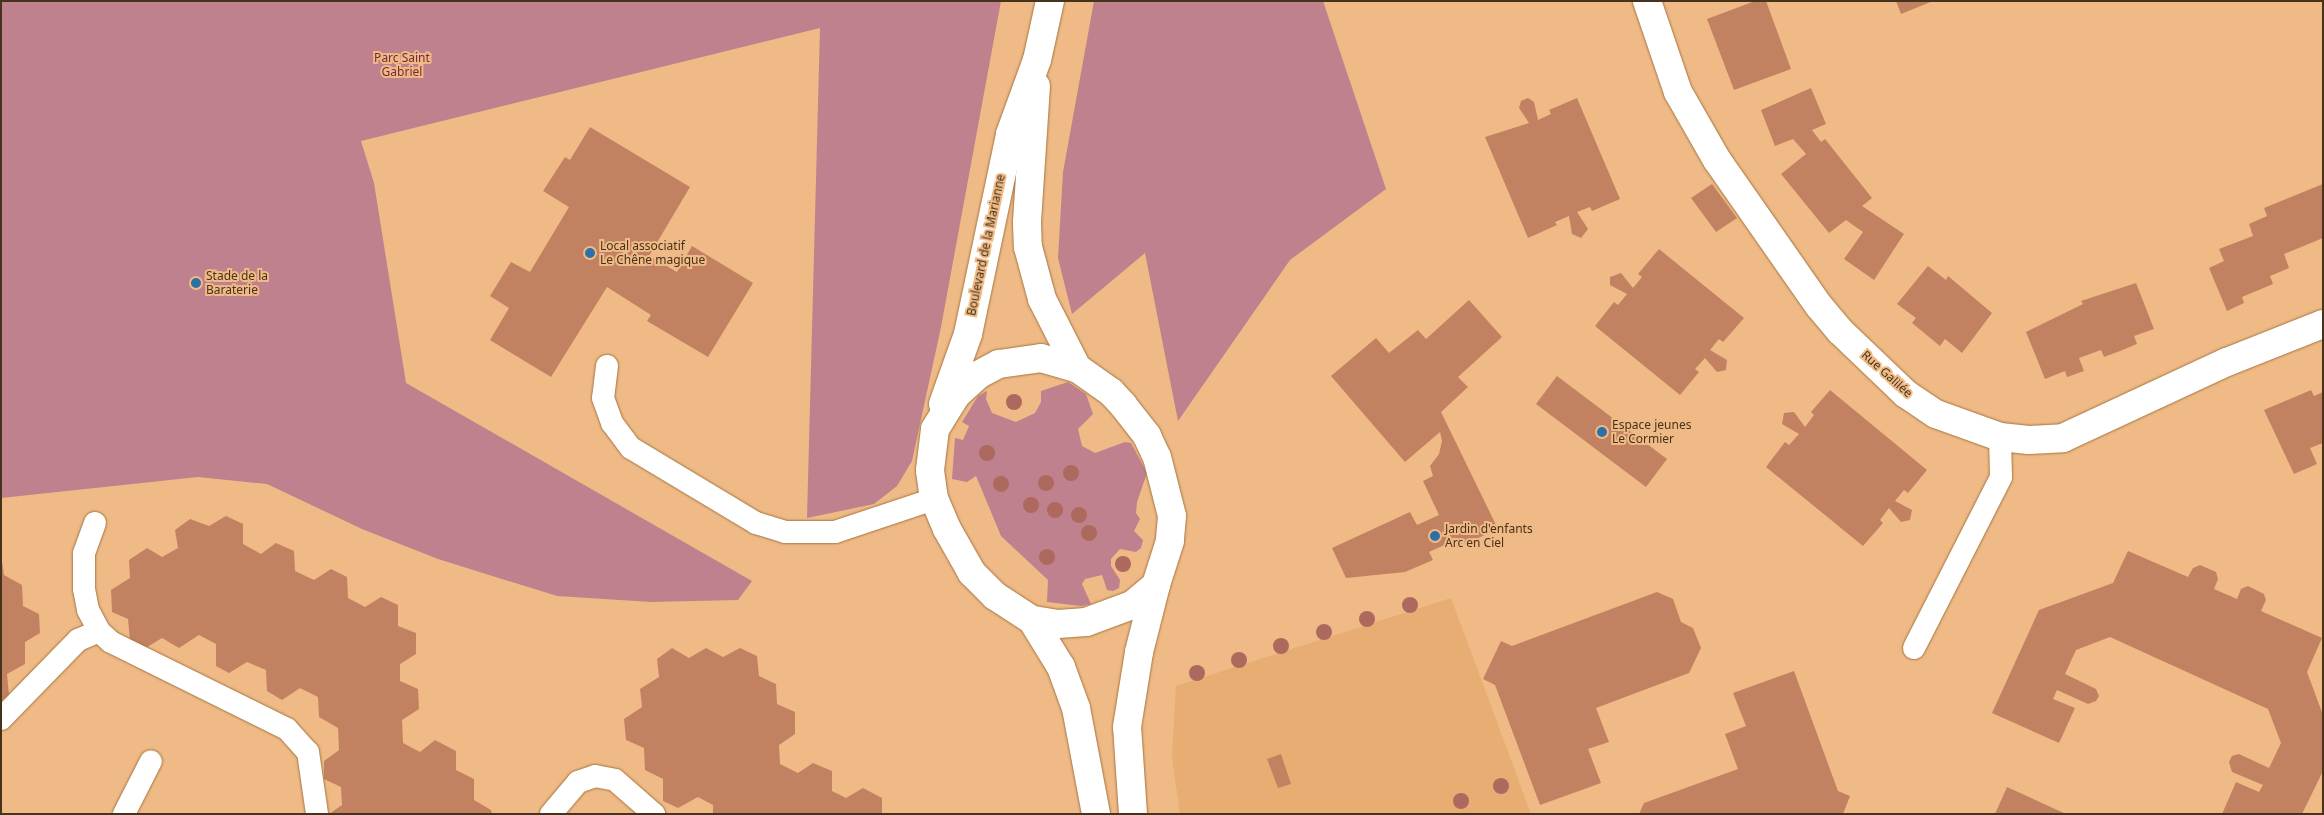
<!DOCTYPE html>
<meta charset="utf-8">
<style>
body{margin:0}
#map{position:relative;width:2324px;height:815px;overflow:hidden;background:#efba85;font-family:"Noto Sans",sans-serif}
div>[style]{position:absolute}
.built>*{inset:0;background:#e7ad72}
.green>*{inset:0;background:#bf818d}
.building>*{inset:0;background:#c28262}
.roads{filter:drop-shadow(0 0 1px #a57541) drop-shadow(0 0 1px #a57541)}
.service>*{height:22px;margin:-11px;padding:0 11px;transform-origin:11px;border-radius:11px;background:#fff}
.minor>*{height:28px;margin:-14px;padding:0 14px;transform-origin:14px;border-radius:14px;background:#fff}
.tertiary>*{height:28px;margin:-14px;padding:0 14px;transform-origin:14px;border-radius:14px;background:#fff}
.trees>*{width:16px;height:16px;margin:-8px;border-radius:50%;background:#ae695e}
.dots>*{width:14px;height:14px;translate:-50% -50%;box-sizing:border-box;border:2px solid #efba85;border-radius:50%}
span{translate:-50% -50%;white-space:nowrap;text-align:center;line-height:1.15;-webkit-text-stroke:4px #efba85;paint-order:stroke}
.park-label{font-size:12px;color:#79273f}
.street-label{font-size:12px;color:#47321c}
.poi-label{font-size:12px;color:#47321c}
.left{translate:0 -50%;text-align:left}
.frame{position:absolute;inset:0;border:2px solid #47321c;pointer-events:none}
</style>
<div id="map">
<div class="built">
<div style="clip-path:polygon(1451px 598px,1531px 814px,1180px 814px,1172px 757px,1176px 686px)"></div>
</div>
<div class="green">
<div style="clip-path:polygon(1px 1px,1001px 1px,941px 327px,912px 461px,897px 486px,874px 504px,807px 518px,820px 28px,361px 141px,374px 183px,406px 383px,752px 581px,738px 600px,651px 602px,557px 596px,438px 559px,362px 529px,267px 484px,198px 477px,1px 498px)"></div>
<div style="clip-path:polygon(1094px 1px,1323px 1px,1386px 189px,1290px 260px,1178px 421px,1145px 253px,1072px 314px,1058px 258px,1063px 172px)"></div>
<div style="clip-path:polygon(1068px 382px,1086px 394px,1093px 414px,1078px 429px,1082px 446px,1095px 453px,1125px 442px,1131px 443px,1147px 473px,1137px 502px,1136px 513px,1140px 519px,1134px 531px,1143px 540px,1141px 548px,1136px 552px,1120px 549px,1111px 559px,1111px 566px,1120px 580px,1119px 588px,1113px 591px,1107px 590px,1102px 575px,1085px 579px,1082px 584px,1091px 604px,1081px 606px,1047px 602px,1048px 580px,1001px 536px,976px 476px,967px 482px,952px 479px,955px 438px,963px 440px,969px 426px,962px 422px,978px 396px,987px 391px,986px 399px,992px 413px,1016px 422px,1035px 413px,1041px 402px,1041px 391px)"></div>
</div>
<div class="building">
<div style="clip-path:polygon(1755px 1px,1766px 1px,1791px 69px,1734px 90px,1707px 19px)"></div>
<div style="clip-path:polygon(1896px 1px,1933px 1px,1901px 14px)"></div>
<div style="clip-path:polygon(1811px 88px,1826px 124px,1812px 130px,1821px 142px,1825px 139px,1872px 198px,1862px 206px,1904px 234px,1874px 280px,1844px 259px,1863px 232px,1846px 220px,1829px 233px,1781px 174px,1806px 154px,1793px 139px,1775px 146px,1761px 110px)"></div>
<div style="clip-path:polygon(1528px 98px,1534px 102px,1538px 120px,1551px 114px,1549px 110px,1577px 98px,1620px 199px,1592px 211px,1590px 207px,1577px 212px,1588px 229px,1581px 238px,1572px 234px,1569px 216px,1555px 222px,1557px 225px,1528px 238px,1485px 137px,1529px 123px,1519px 108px,1521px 101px)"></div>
<div style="clip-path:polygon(590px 127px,690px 187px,649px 256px,677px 272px,692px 246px,753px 283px,708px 357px,647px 321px,651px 315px,607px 287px,551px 377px,490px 340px,509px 308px,490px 296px,511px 262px,530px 272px,569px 207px,543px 191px,565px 157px,570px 160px)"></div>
<div style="clip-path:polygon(1712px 184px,1737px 218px,1716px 232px,1691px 198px)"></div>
<div style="clip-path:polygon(2323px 184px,2323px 238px,2284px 254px,2289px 268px,2270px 276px,2273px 284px,2242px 297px,2244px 303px,2227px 311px,2209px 268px,2224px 261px,2219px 249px,2253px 236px,2249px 224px,2267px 216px,2264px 208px)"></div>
<div style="clip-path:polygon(1659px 249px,1744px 318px,1723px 342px,1719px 339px,1710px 350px,1727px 360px,1726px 370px,1717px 372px,1705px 358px,1695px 369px,1699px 372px,1680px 395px,1595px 326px,1614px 302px,1618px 305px,1627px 294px,1610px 285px,1610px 277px,1621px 273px,1633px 288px,1642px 277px,1638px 274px)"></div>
<div style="clip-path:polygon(1928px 266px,1946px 280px,1948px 276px,1992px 313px,1962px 353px,1945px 339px,1940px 346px,1912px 323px,1916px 318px,1897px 304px)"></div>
<div style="clip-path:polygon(2136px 283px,2154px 329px,2134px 336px,2137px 344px,2120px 351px,2104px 357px,2101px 350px,2079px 358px,2084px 371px,2067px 377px,2065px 371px,2045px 379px,2026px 332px,2083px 304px,2081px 301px)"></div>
<div style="clip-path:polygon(1469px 300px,1502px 337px,1458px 377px,1468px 387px,1441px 412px,1498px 529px,1454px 549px,1451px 542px,1429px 552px,1433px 560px,1405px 572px,1346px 578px,1332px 548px,1410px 512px,1417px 525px,1439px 515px,1423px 481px,1433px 476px,1430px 466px,1439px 454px,1442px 441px,1440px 432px,1405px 462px,1331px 376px,1376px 338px,1389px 353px,1418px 330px,1426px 339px)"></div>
<div style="clip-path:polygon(1557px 376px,1667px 459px,1646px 487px,1536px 404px)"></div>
<div style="clip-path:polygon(1830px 390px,1927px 470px,1908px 493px,1904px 490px,1895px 501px,1912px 510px,1910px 520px,1901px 522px,1889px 508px,1880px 520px,1883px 523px,1863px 546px,1766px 467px,1785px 442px,1789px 445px,1799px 434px,1782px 424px,1784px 413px,1794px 412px,1805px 427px,1814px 415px,1811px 412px)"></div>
<div style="clip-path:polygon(2311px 390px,2314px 396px,2323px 392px,2323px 443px,2310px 448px,2317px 464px,2294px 474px,2264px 410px)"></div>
<div style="clip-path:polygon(226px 516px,243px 524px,243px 544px,261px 554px,276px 543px,294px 551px,295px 571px,314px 580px,331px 569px,347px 577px,348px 598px,365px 607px,381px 597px,398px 605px,398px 626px,416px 633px,416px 654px,400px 664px,400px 681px,418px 689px,419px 709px,402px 720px,403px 743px,420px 752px,435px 740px,456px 751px,456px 770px,474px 779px,474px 800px,491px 810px,492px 814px,329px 814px,342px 805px,341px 787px,324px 779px,324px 761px,339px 750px,338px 728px,319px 717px,318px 697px,300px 688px,282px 700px,267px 691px,266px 670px,247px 662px,229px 673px,216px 666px,216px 644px,199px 635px,179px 648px,162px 638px,144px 649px,130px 641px,128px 619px,112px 612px,111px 590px,130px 578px,129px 560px,147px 548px,162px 557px,178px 548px,175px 530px,190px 519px,209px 526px)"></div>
<div style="clip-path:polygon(2128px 551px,2188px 577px,2193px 568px,2200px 565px,2216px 572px,2218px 579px,2214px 589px,2237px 599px,2241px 589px,2248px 586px,2264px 594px,2266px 600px,2261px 611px,2322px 638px,2307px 672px,2323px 715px,2323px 771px,2302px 814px,2222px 814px,2236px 782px,2259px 792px,2263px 785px,2232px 772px,2229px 762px,2232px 756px,2239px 754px,2269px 768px,2281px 743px,2268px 709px,2110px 637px,2076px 650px,2065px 674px,2096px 689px,2099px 696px,2096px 701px,2088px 704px,2057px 690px,2053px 699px,2075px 708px,2059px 743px,1992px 713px,2039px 610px,2113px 583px)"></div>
<div style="clip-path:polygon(1px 555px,4px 575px,22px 585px,23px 606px,39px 614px,40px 633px,25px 642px,25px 664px,7px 674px,9px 695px,1px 701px)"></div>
<div style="clip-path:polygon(1657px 592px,1673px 599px,1681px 622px,1693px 628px,1701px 648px,1689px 673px,1596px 708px,1609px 742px,1588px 749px,1601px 783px,1540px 805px,1495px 685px,1483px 679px,1501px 641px,1512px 646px)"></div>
<div style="clip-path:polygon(672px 648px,689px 658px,706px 648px,723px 657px,740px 648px,757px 656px,759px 676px,776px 684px,777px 704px,795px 712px,795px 734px,779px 745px,780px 764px,798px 773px,813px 763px,832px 771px,832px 791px,846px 798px,863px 788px,882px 798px,882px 814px,713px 814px,713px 805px,698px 797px,678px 808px,663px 801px,663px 779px,645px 770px,644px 748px,626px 740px,624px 719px,642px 707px,640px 689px,659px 677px,657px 659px)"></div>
<div style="clip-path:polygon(1794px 671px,1838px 791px,1850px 796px,1843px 814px,1639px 814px,1644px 803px,1738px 769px,1725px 734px,1746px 726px,1733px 693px)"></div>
<div style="clip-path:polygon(1281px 754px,1291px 784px,1278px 788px,1267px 759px)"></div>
<div style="clip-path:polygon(2007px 787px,2066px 814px,1995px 814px)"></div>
</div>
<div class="roads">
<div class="service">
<div style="left:607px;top:366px;width:32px;rotate:97deg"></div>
<div style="left:603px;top:398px;width:27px;rotate:70deg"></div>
<div style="left:612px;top:423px;width:31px;rotate:53deg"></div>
<div style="left:631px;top:448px;width:146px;rotate:31deg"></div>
<div style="left:756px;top:523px;width:30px;rotate:17deg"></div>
<div style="left:785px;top:532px;width:50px"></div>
<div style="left:835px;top:532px;width:104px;rotate:-18.4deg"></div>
<div style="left:95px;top:523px;width:33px;rotate:110deg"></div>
<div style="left:84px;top:554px;width:35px;rotate:90deg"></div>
<div style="left:84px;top:589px;width:21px;rotate:79deg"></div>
<div style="left:88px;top:610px;width:24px;rotate:62deg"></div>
<div style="left:99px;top:631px;width:16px;rotate:43deg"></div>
<div style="left:111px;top:642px;width:196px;rotate:26.3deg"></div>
<div style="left:287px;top:729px;width:31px;rotate:48deg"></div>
<div style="left:308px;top:752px;width:63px;rotate:81.7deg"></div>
<div style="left:1914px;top:648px;width:192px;rotate:-63deg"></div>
<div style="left:2001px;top:477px;width:40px;rotate:-91.4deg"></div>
<div style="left:1px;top:719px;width:110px;rotate:-45.7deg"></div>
<div style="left:78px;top:640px;width:23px;rotate:-23deg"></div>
<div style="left:124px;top:814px;width:59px;rotate:-63deg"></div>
<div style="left:551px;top:814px;width:42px;rotate:-49.8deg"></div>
<div style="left:578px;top:782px;width:18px;rotate:-19deg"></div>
<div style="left:595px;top:776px;width:20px;rotate:11deg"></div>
<div style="left:615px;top:780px;width:52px;rotate:41.1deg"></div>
</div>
<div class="minor">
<div style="left:1647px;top:1px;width:96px;rotate:71.2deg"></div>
<div style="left:1678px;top:92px;width:78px;rotate:60.2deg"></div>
<div style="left:1717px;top:160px;width:178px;rotate:55.1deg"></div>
<div style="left:1819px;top:306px;width:33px;rotate:50deg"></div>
<div style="left:1840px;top:331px;width:91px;rotate:43.7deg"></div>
<div style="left:1906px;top:394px;width:36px;rotate:34deg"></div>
<div style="left:1936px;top:414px;width:68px;rotate:19.8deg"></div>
<div style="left:2000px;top:437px;width:29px;rotate:6deg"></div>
<div style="left:2029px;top:440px;width:34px;rotate:-3deg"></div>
<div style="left:2063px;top:438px;width:181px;rotate:-24.9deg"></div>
<div style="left:2227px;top:362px;width:103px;rotate:-21.6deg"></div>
</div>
<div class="tertiary">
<div style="left:1036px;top:86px;width:137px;rotate:93.8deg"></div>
<div style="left:1027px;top:223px;width:24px;rotate:88deg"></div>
<div style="left:1028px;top:247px;width:54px;rotate:74.9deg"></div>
<div style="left:1042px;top:299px;width:77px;rotate:63.1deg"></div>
<div style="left:1041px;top:358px;width:37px;rotate:16deg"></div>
<div style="left:1077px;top:368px;width:42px;rotate:35.2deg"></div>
<div style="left:1111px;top:392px;width:18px;rotate:47deg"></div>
<div style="left:1123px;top:405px;width:39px;rotate:52deg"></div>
<div style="left:1147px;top:436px;width:23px;rotate:65deg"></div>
<div style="left:1157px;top:457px;width:61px;rotate:75.7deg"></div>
<div style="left:1172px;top:516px;width:25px;rotate:95deg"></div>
<div style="left:1170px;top:541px;width:46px;rotate:107.7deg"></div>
<div style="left:1156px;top:585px;width:31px;rotate:140deg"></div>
<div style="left:1132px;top:605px;width:49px;rotate:159.7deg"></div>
<div style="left:1086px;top:622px;width:28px;rotate:176deg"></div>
<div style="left:1058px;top:624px;width:26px;rotate:-171deg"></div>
<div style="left:1032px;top:620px;width:44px;rotate:-147deg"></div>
<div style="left:995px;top:596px;width:33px;rotate:-135deg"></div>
<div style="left:972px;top:573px;width:51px;rotate:-119.6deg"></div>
<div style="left:947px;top:529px;width:33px;rotate:-113deg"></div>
<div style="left:934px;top:499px;width:29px;rotate:-98deg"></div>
<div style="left:930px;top:470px;width:41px;rotate:-83deg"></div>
<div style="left:935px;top:429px;width:40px;rotate:-58deg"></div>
<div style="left:956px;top:395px;width:30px;rotate:-42deg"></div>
<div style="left:978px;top:375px;width:24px;rotate:-28deg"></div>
<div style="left:999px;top:364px;width:42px;rotate:-8.1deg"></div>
<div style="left:943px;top:404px;width:74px;rotate:-70.3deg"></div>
<div style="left:968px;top:334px;width:204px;rotate:-78.1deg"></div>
<div style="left:1010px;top:134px;width:79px;rotate:-70deg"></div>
<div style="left:1037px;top:60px;width:60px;rotate:-77.6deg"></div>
<div style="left:1032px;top:620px;width:55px;rotate:58.3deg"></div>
<div style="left:1061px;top:667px;width:44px;rotate:69.9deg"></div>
<div style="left:1076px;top:708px;width:108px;rotate:79.3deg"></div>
<div style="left:1133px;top:814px;width:87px;rotate:-93.9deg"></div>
<div style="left:1127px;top:727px;width:76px;rotate:-80.9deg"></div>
<div style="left:1139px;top:652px;width:69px;rotate:-75.8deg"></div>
</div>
</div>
<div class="trees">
<div style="left:1014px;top:402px"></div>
<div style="left:987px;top:453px"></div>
<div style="left:1071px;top:473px"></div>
<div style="left:1046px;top:483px"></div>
<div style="left:1001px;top:484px"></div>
<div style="left:1031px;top:505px"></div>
<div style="left:1055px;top:510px"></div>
<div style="left:1079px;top:515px"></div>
<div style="left:1089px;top:533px"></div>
<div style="left:1047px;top:557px"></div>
<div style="left:1123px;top:564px"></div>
<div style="left:1410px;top:605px"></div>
<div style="left:1367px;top:619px"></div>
<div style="left:1324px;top:632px"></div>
<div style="left:1281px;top:646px"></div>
<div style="left:1239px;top:660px"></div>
<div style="left:1197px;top:673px"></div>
<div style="left:1501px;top:786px"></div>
<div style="left:1461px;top:801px"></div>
</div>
<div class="dots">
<div style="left:590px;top:253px;background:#2d70a5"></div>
<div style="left:196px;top:283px;background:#2d70a5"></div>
<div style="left:1602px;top:432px;background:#2d70a5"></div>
<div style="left:1435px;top:536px;background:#2d70a5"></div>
</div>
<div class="park-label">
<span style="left:402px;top:65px">Parc Saint<br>Gabriel</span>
</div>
<div class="street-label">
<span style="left:986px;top:245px;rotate:-78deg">Boulevard de la Marianne</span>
<span style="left:1887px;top:374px;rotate:42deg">Rue Galilée</span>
</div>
<div class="poi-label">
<span class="left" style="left:600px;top:253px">Local associatif<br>Le Chêne magique</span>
<span class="left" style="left:206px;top:283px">Stade de la<br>Baraterie</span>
<span class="left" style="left:1612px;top:432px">Espace jeunes<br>Le Cormier</span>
<span class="left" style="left:1445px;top:536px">Jardin d'enfants<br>Arc en Ciel</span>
</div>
<div class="frame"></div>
</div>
